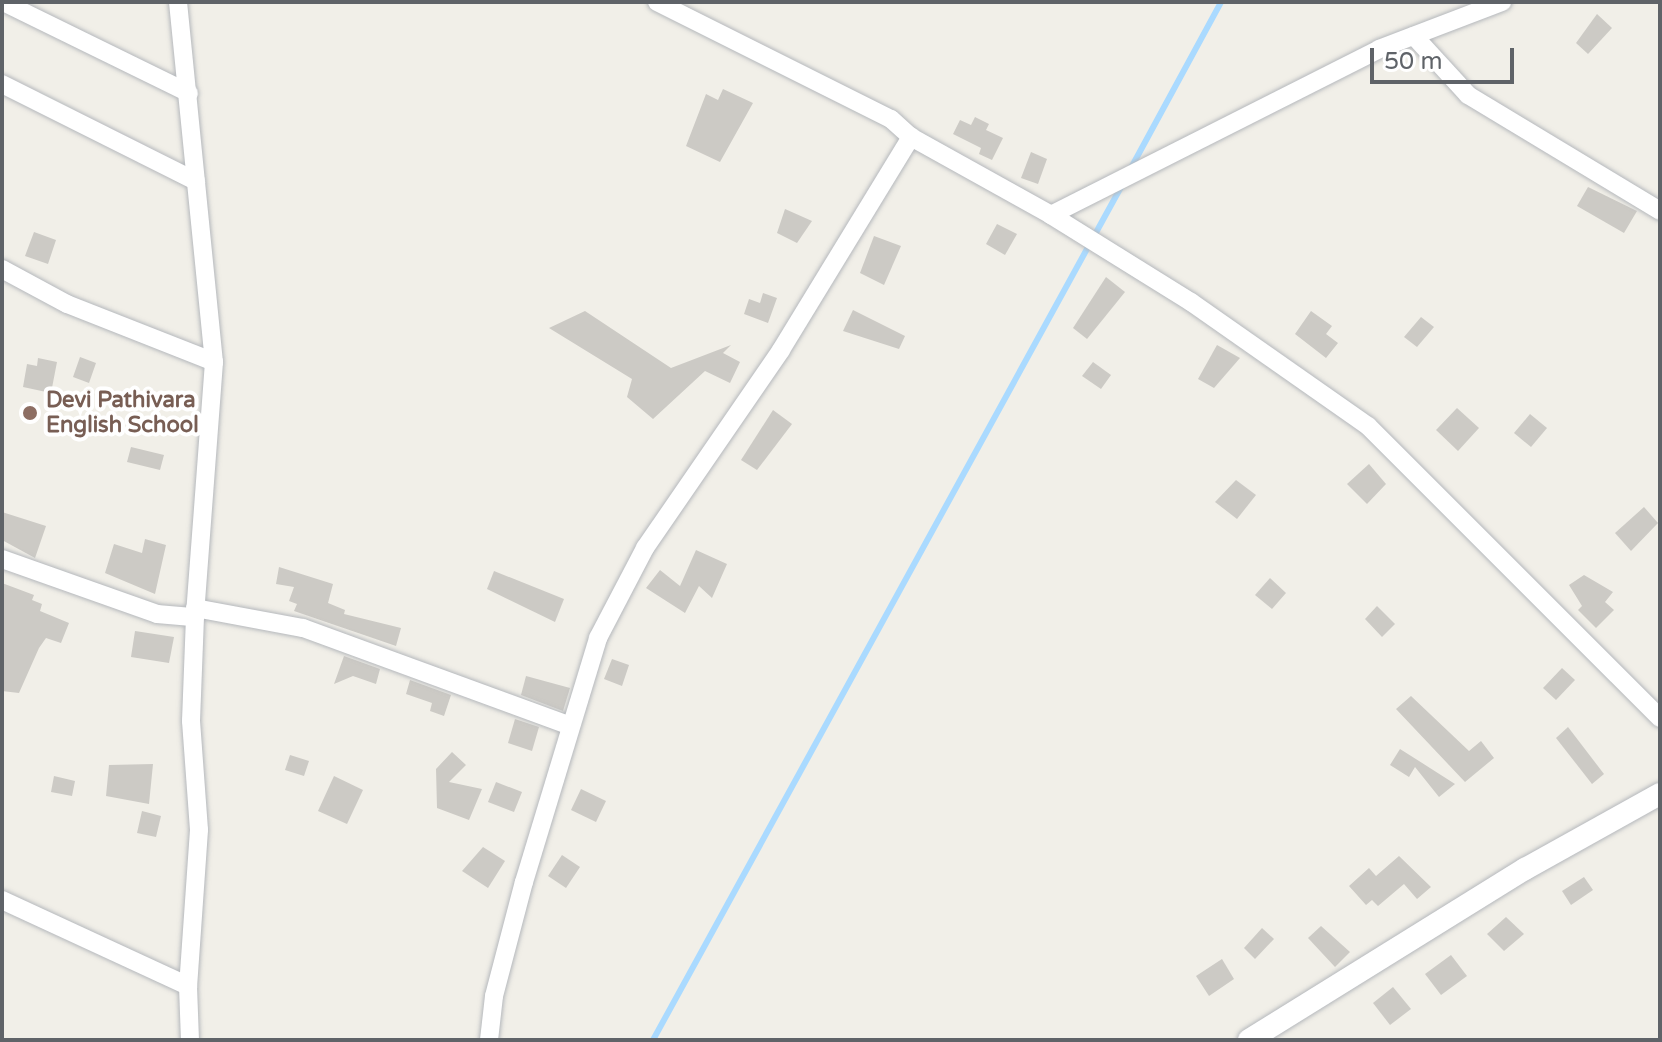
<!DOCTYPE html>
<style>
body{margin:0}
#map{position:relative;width:1662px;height:1042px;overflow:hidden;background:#f1efe8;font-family:"Varela Round",sans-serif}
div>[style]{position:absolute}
.stream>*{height:6px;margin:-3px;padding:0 3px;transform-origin:3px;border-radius:3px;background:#aadaff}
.building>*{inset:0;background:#cccac5}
.roads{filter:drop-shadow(0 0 2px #b5b8bc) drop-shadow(0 0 2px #b5b8bc)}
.minor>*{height:18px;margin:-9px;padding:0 9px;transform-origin:9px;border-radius:9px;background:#fff}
.tertiary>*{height:22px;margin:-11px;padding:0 11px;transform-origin:11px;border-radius:11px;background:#fff}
.dots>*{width:22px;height:22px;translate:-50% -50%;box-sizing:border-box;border:4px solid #fff;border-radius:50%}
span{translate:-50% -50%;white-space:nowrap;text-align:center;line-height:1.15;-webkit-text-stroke:8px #fff;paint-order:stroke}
.education-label{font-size:22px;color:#785e54;font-weight:700}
.left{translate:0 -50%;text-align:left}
.frame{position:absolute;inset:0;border:4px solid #5f6368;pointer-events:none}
.scale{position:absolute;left:1370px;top:48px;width:144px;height:36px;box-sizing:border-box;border:4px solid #5f6368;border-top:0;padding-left:10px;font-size:24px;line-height:28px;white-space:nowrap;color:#5f6368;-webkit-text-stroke:6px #fff;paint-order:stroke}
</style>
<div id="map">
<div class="stream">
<div style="left:1131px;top:168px;width:189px;rotate:-61.5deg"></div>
<div style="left:653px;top:1040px;width:975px;rotate:-61.25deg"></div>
</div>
<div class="building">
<div style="clip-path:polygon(1597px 14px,1612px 28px,1588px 54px,1576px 43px)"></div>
<div style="clip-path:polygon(723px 89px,753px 103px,720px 162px,686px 146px,706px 94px,718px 100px)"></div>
<div style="clip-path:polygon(975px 117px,989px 124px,986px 130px,1003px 138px,992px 160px,979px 154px,981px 148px,953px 134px,960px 120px,971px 125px)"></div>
<div style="clip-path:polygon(1031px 152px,1047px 159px,1038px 184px,1021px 178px)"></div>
<div style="clip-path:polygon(1588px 187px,1637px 211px,1624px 233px,1577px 206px)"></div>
<div style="clip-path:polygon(785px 209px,812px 221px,797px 243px,777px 233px)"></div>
<div style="clip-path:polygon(997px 224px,1017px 234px,1005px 255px,986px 244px)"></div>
<div style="clip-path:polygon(34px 232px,56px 240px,48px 264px,25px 256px)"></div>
<div style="clip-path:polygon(874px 236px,901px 246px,884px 285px,860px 273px)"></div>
<div style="clip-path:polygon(1106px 277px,1125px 292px,1087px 339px,1073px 328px)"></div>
<div style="clip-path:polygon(763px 293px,777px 298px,768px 323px,744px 314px,749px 299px,760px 303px)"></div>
<div style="clip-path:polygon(853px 310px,905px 336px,899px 349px,843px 331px)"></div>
<div style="clip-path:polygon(585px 311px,671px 368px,731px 345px,723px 353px,740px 362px,730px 383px,705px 371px,653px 419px,627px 397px,632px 379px,549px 328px)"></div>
<div style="clip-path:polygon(1311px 311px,1332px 326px,1326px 334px,1338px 343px,1326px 358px,1295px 334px)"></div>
<div style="clip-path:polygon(1421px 317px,1434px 327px,1417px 347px,1404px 337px)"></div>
<div style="clip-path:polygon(1217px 345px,1240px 358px,1214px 388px,1198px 379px)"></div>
<div style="clip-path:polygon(80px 357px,96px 363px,89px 383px,73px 377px)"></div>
<div style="clip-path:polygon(38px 358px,57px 362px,51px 393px,23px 387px,27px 364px,37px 366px)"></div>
<div style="clip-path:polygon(1093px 362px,1111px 375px,1101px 389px,1082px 376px)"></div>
<div style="clip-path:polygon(1457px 408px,1479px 428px,1458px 451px,1436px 430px)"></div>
<div style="clip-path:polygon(773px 410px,792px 424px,757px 470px,741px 460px)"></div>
<div style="clip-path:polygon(1530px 414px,1547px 428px,1531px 447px,1514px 433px)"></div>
<div style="clip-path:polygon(131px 447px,164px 455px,160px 470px,127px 462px)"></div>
<div style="clip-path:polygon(1369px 464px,1386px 484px,1367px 504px,1347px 484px)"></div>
<div style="clip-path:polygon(1236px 480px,1256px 495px,1237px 519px,1215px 502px)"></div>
<div style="clip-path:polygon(1644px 507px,1658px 523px,1631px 551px,1615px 533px)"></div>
<div style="clip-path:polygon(2px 512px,46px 526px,35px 558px,2px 540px)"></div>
<div style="clip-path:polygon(145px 539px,166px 545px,155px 594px,105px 573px,114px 544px,142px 553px)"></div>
<div style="clip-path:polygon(696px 550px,727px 564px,712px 598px,699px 586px,685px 613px,646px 588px,660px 570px,680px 586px)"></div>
<div style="clip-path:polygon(279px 567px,333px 584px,328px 603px,345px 610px,344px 614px,401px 628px,396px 646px,294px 611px,297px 604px,289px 601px,294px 587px,276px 584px)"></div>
<div style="clip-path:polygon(494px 571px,564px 599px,555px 622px,487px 589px)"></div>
<div style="clip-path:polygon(1584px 575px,1613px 592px,1605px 602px,1614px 610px,1596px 628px,1578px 610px,1582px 606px,1569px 585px)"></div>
<div style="clip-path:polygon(1270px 578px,1286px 593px,1272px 609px,1255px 595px)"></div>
<div style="clip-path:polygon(2px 583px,34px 595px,32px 600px,42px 604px,40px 611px,69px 623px,61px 643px,46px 638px,39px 648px,19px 693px,2px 691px)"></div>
<div style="clip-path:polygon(1377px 606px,1395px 624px,1382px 637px,1365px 619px)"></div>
<div style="clip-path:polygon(135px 631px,174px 637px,169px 663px,131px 657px)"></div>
<div style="clip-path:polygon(344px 656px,380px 669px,376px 684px,353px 676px,334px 684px)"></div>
<div style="clip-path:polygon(612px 659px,629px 665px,622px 686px,604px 679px)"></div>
<div style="clip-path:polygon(1562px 668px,1575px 680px,1556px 700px,1543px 688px)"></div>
<div style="clip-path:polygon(526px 676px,570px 688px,563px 711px,521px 695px)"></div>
<div style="clip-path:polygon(410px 680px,451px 695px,444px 716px,430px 711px,432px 703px,406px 694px)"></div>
<div style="clip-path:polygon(1411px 696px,1469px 751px,1481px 741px,1494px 758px,1465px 782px,1396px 709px)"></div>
<div style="clip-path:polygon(515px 719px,539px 727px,532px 751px,508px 743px)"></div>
<div style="clip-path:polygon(1568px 727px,1604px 774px,1592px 784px,1556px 738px)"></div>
<div style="clip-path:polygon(1400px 749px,1419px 761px,1455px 784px,1439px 797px,1415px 767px,1409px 777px,1390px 765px)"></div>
<div style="clip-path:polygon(452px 752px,466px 765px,449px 782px,482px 789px,469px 820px,437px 808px,436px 769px)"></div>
<div style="clip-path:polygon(290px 755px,309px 761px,304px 776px,285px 770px)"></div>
<div style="clip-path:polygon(153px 764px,149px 804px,106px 796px,109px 765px)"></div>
<div style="clip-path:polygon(54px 776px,75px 781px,72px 796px,51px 792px)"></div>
<div style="clip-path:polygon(334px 776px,363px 790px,347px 824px,318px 811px)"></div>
<div style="clip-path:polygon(496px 782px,522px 792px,514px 812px,488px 802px)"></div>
<div style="clip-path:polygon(581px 789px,606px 801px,596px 822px,571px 810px)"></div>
<div style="clip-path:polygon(142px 811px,161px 816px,156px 837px,137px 833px)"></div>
<div style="clip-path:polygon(483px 847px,505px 861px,488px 888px,462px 871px)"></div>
<div style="clip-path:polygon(562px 855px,580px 867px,566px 888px,548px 876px)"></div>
<div style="clip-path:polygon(1399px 856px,1431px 887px,1417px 899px,1404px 884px,1378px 906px,1372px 900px,1366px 905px,1349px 886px,1369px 868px,1376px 876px)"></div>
<div style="clip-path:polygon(1584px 877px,1593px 890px,1571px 905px,1562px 891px)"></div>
<div style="clip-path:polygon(1506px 917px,1524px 934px,1504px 951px,1487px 934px)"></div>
<div style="clip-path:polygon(1321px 926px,1350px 952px,1335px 967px,1308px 938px)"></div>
<div style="clip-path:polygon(1262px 928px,1274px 939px,1255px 959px,1244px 948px)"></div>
<div style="clip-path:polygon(1451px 955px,1467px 976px,1441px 995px,1425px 974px)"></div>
<div style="clip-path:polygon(1222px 959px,1234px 979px,1209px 996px,1196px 976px)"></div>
<div style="clip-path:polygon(1393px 987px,1411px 1009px,1390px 1025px,1373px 1003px)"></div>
</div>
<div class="roads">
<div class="minor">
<div style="left:3px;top:2px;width:207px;rotate:26.1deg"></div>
<div style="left:178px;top:2px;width:362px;rotate:84.3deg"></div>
<div style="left:214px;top:362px;width:256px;rotate:94.3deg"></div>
<div style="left:195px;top:617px;width:104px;rotate:92.2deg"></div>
<div style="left:191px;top:721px;width:109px;rotate:85.8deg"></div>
<div style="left:199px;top:830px;width:156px;rotate:94deg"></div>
<div style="left:188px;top:986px;width:54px;rotate:87.9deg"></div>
<div style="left:657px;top:2px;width:262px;rotate:26.6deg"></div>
<div style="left:891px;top:119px;width:27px;rotate:42deg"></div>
<div style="left:911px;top:137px;width:160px;rotate:29.1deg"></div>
<div style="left:1051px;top:215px;width:165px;rotate:31.9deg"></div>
<div style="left:1191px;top:302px;width:216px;rotate:35deg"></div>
<div style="left:1368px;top:426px;width:413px;rotate:45deg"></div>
<div style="left:1414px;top:36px;width:80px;rotate:47.5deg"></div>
<div style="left:1468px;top:95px;width:224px;rotate:31.1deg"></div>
<div style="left:2px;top:84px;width:217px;rotate:26.6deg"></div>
<div style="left:1051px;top:215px;width:368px;rotate:-26.8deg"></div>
<div style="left:1379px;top:49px;width:132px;rotate:-20.9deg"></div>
<div style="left:2px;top:269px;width:74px;rotate:28.3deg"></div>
<div style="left:67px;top:304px;width:158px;rotate:21.5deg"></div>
<div style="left:2px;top:559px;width:164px;rotate:19.5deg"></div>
<div style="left:157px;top:614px;width:38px;rotate:5deg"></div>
<div style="left:195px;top:608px;width:110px;rotate:10.5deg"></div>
<div style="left:303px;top:628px;width:282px;rotate:20.1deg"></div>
<div style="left:2px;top:900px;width:205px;rotate:24.8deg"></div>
<div style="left:489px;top:1040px;width:44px;rotate:-83.5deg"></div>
<div style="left:494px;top:996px;width:118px;rotate:-75.3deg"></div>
<div style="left:524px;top:882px;width:255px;rotate:-73.1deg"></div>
<div style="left:598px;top:638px;width:102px;rotate:-62.4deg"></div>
<div style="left:645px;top:548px;width:240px;rotate:-55.5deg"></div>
<div style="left:781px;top:350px;width:250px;rotate:-58.6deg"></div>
</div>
<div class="tertiary">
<div style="left:1249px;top:1040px;width:325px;rotate:-31.8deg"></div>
<div style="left:1525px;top:869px;width:154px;rotate:-29.1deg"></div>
</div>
</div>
<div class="dots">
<div style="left:30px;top:413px;background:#8d6e63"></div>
</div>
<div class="education-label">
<span class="left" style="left:46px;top:413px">Devi Pathivara<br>English School</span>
</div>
<div class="frame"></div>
<div class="scale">50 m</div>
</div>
